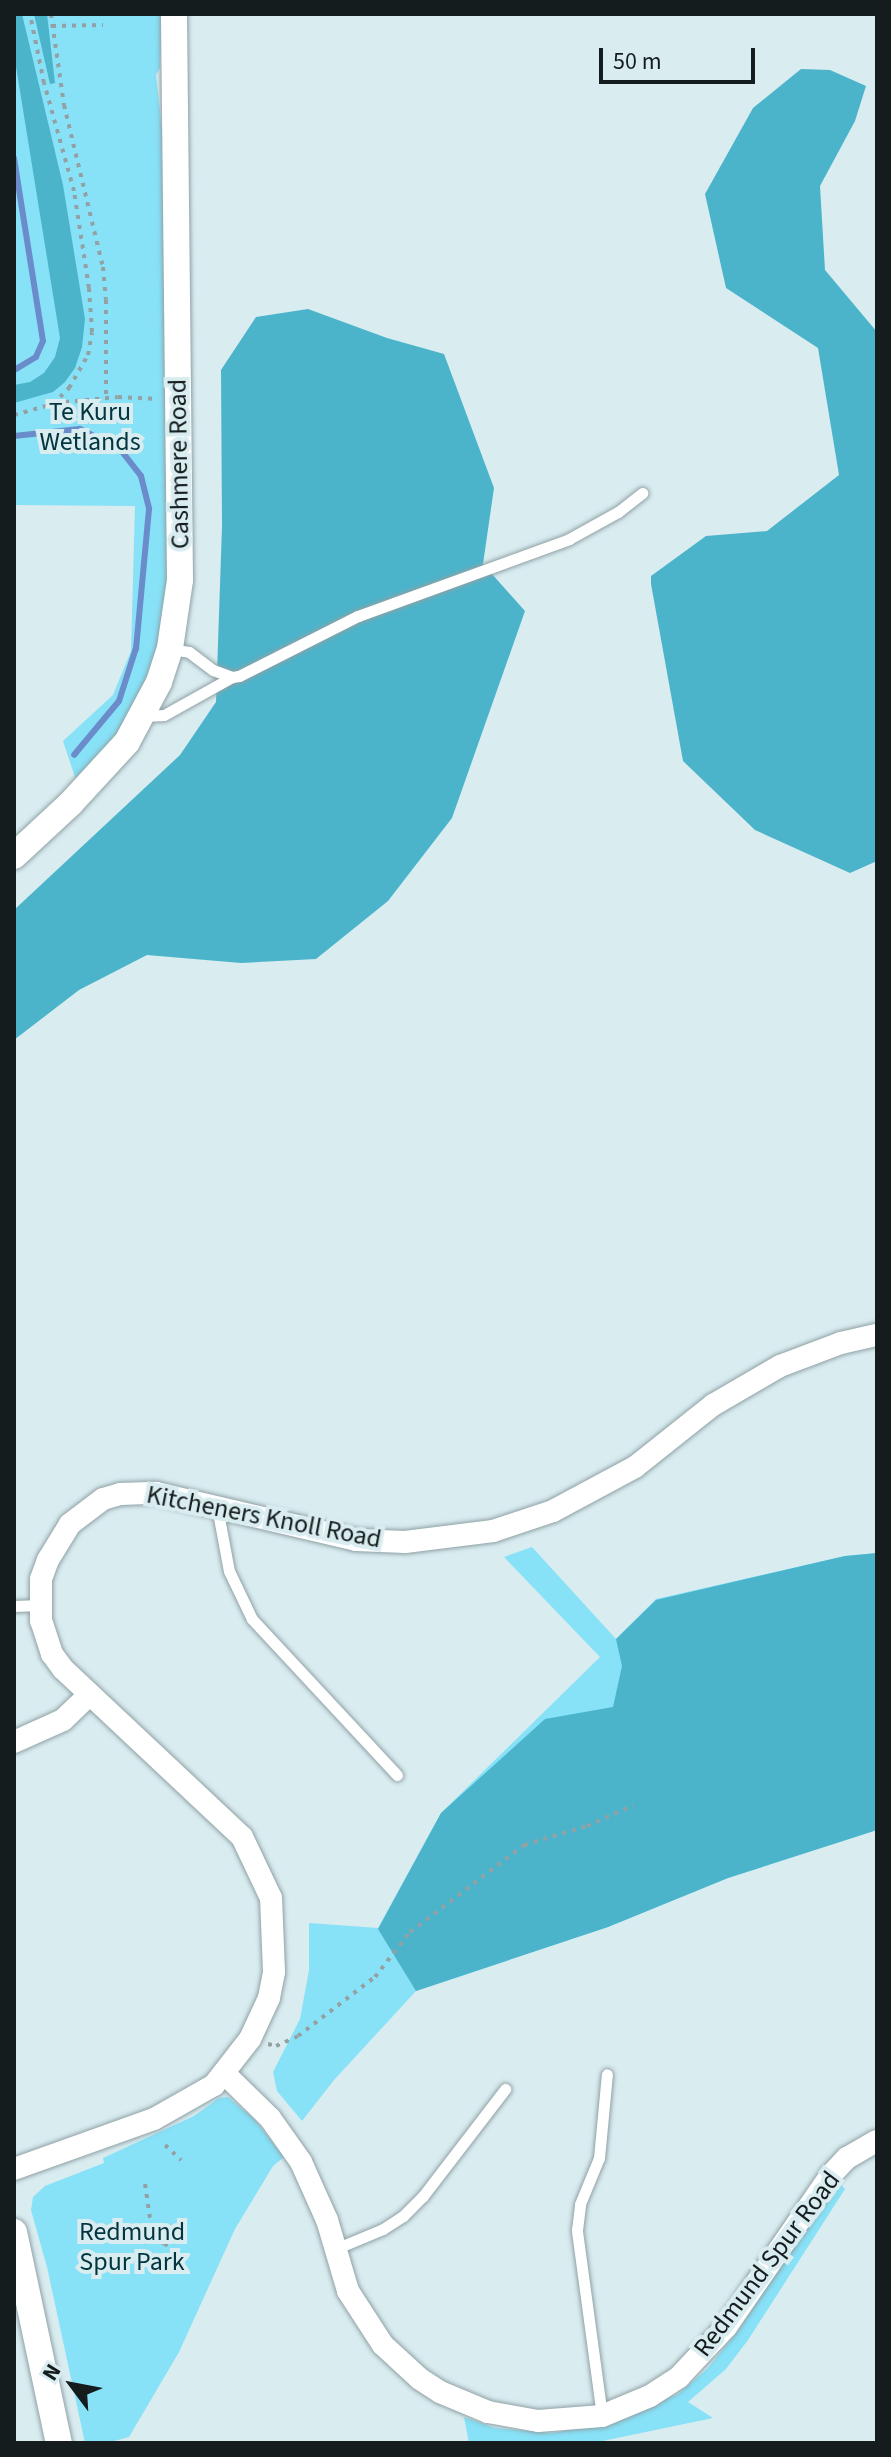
<!DOCTYPE html>
<style>
body{margin:0}
#map{position:relative;width:891px;height:2457px;overflow:hidden;background:#d9ecf0;font-family:"Source Sans 3",sans-serif}
div>[style]{position:absolute}
.green>*{inset:0;background:#87e1f7}
.forest>*{inset:0;background:#4bb4cb}
.stream>*{height:6px;margin:-3px;padding:0 3px;transform-origin:3px;border-radius:3px;background:#6b8cca}
.path>*{height:4px;margin-top:-2px;transform-origin:0;background:repeating-linear-gradient(90deg,#93a1a4 0 4px,transparent 0 10px)}
.roads{filter:drop-shadow(0 0 2px #8fa1a5) drop-shadow(0 0 2px #8fa1a5)}
.service>*{height:11px;margin:-5.5px;padding:0 5.5px;transform-origin:5.5px;border-radius:5.5px;background:#fff}
.minor>*{height:22px;margin:-11px;padding:0 11px;transform-origin:11px;border-radius:11px;background:#fff}
.tertiary>*{height:26px;margin:-13px;padding:0 13px;transform-origin:13px;border-radius:13px;background:#fff}
span{translate:-50% -50%;white-space:nowrap;text-align:center;line-height:1.15;-webkit-text-stroke:8px #d9ecf0;paint-order:stroke}
.park-label{font-size:26px;color:#02353f}
.street-label{font-size:26px;color:#151c1d}
.frame{position:absolute;inset:0;border:16px solid #151c1d;pointer-events:none}
.north{position:absolute;left:32px;top:2345px;width:80px;height:80px;-webkit-text-stroke:6px #d9ecf0;paint-order:stroke;rotate:302deg;font-size:22px;font-weight:700;line-height:32px;text-align:center;color:#151c1d}
.north::after{content:'';display:block;margin:auto;width:28px;height:36px;background:#151c1d;clip-path:polygon(50% 0,100% 100%,50% 72%,0 100%)}
.scale{position:absolute;left:599px;top:48px;width:156px;height:36px;box-sizing:border-box;border:4px solid #151c1d;border-top:0;padding-left:10px;font-size:24px;line-height:28px;white-space:nowrap;color:#151c1d;-webkit-text-stroke:6px #d9ecf0;paint-order:stroke}
</style>
<div id="map">
<div class="green">
<div style="clip-path:polygon(14px 14px,162px 14px,160px 68px,156px 75px,165px 157px,169px 575px,161px 637px,150px 677px,129px 718px,77px 783px,63px 741px,113px 695px,131px 651px,135px 506px,14px 505px)"></div>
<div style="clip-path:polygon(532px 1547px,616px 1639px,656px 1599px,845px 1556px,877px 1553px,877px 1830px,728px 1878px,608px 1927px,416px 1991px,334px 2080px,302px 2121px,277px 2091px,273px 2072px,300px 2019px,309px 1970px,309px 1923px,378px 1928px,441px 1813px,600px 1657px,504px 1557px)"></div>
<div style="clip-path:polygon(228px 2097px,255px 2120px,284px 2157px,273px 2166px,235px 2229px,179px 2352px,129px 2437px,107px 2443px,85px 2443px,47px 2267px,31px 2210px,33px 2197px,45px 2186px,104px 2163px,103px 2158px,194px 2116px,219px 2098px)"></div>
<div style="clip-path:polygon(837px 2181px,845px 2189px,748px 2340px,726px 2369px,688px 2402px,713px 2418px,593px 2443px,469px 2443px,464px 2417px,495px 2428px,552px 2433px,615px 2422px,678px 2394px,707px 2369px,738px 2331px)"></div>
</div>
<div class="forest">
<div style="clip-path:polygon(14px 14px,22px 14px,63px 185px,85px 319px,82px 347px,75px 368px,65px 382px,53px 392px,14px 403px,14px 385px,30px 382px,44px 373px,55px 357px,60px 338px,14px 54px)"></div>
<div style="clip-path:polygon(34px 14px,47px 14px,55px 83px,50px 84px)"></div>
<div style="clip-path:polygon(801px 69px,830px 70px,866px 86px,855px 121px,820px 186px,825px 270px,877px 332px,877px 861px,850px 873px,755px 830px,683px 761px,651px 584px,651px 576px,706px 536px,767px 531px,839px 475px,818px 348px,726px 288px,705px 194px,753px 108px)"></div>
<div style="clip-path:polygon(308px 309px,387px 338px,444px 354px,494px 488px,483px 564px,525px 611px,452px 818px,388px 901px,316px 959px,241px 963px,147px 955px,79px 990px,14px 1040px,14px 910px,180px 755px,216px 702px,222px 526px,221px 370px,256px 317px)"></div>
<div style="clip-path:polygon(877px 1553px,877px 1830px,728px 1878px,608px 1927px,416px 1991px,378px 1929px,441px 1813px,545px 1719px,613px 1707px,622px 1666px,616px 1639px,656px 1600px,845px 1556px)"></div>
</div>
<div class="stream">
<div style="left:14px;top:158px;width:185px;rotate:81deg"></div>
<div style="left:43px;top:341px;width:17px;rotate:114deg"></div>
<div style="left:36px;top:357px;width:26px;rotate:149deg"></div>
<div style="left:14px;top:436px;width:66px;rotate:-6.1deg"></div>
<div style="left:80px;top:429px;width:45px;rotate:26.6deg"></div>
<div style="left:120px;top:449px;width:34px;rotate:52deg"></div>
<div style="left:141px;top:476px;width:34px;rotate:76deg"></div>
<div style="left:149px;top:509px;width:140px;rotate:95.3deg"></div>
<div style="left:136px;top:648px;width:56px;rotate:107.8deg"></div>
<div style="left:119px;top:701px;width:70px;rotate:129.8deg"></div>
</div>
<div class="path">
<div style="left:51px;top:14px;width:92px;rotate:81.9deg"></div>
<div style="left:64px;top:105px;width:167px;rotate:76.5deg"></div>
<div style="left:103px;top:267px;width:33px;rotate:85deg"></div>
<div style="left:106px;top:300px;width:98px;rotate:90deg"></div>
<div style="left:52px;top:26px;width:51px;rotate:-1.1deg"></div>
<div style="left:55px;top:403px;width:63px;rotate:-5.4deg"></div>
<div style="left:118px;top:397px;width:40px;rotate:2.9deg"></div>
<div style="left:14px;top:415px;width:41px;rotate:-15.8deg"></div>
<div style="left:53px;top:404px;width:23px;rotate:-45deg"></div>
<div style="left:69px;top:388px;width:38px;rotate:-60deg"></div>
<div style="left:88px;top:355px;width:23px;rotate:-80deg"></div>
<div style="left:92px;top:332px;width:44px;rotate:-93.9deg"></div>
<div style="left:89px;top:288px;width:98px;rotate:-98.8deg"></div>
<div style="left:74px;top:191px;width:112px;rotate:-105.5deg"></div>
<div style="left:44px;top:83px;width:70px;rotate:-101.5deg"></div>
<div style="left:268px;top:2044px;width:8px;rotate:14deg"></div>
<div style="left:276px;top:2046px;width:24px;rotate:-24deg"></div>
<div style="left:298px;top:2036px;width:97px;rotate:-37.5deg"></div>
<div style="left:375px;top:1977px;width:57px;rotate:-52.1deg"></div>
<div style="left:410px;top:1932px;width:143px;rotate:-37.3deg"></div>
<div style="left:524px;top:1845px;width:66px;rotate:-16.8deg"></div>
<div style="left:587px;top:1826px;width:51px;rotate:-24.1deg"></div>
<div style="left:165px;top:2145px;width:22px;rotate:43deg"></div>
<div style="left:145px;top:2184px;width:41px;rotate:81.7deg"></div>
<div style="left:151px;top:2225px;width:23px;rotate:56deg"></div>
<div style="left:164px;top:2244px;width:9px;rotate:21deg"></div>
</div>
<div class="roads">
<div class="service">
<div style="left:171px;top:649px;width:18px;rotate:9deg"></div>
<div style="left:189px;top:652px;width:30px;rotate:37deg"></div>
<div style="left:213px;top:670px;width:20px;rotate:20deg"></div>
<div style="left:232px;top:677px;width:7px;rotate:-8deg"></div>
<div style="left:239px;top:676px;width:133px;rotate:-26.8deg"></div>
<div style="left:358px;top:616px;width:225px;rotate:-20deg"></div>
<div style="left:569px;top:539px;width:56px;rotate:-28.9deg"></div>
<div style="left:618px;top:512px;width:31px;rotate:-38deg"></div>
<div style="left:143px;top:716px;width:21px;rotate:-3deg"></div>
<div style="left:164px;top:715px;width:78px;rotate:-29.2deg"></div>
<div style="left:217px;top:1507px;width:65px;rotate:79.4deg"></div>
<div style="left:229px;top:1571px;width:53px;rotate:64.4deg"></div>
<div style="left:252px;top:1619px;width:213px;rotate:47.1deg"></div>
<div style="left:14px;top:1606px;width:26px;rotate:-2deg"></div>
<div style="left:335px;top:2249px;width:52px;rotate:-22.6deg"></div>
<div style="left:383px;top:2229px;width:24px;rotate:-33deg"></div>
<div style="left:403px;top:2216px;width:28px;rotate:-45deg"></div>
<div style="left:423px;top:2196px;width:135px;rotate:-52.5deg"></div>
<div style="left:602px;top:2416px;width:188px;rotate:-97.7deg"></div>
<div style="left:577px;top:2230px;width:26px;rotate:-83deg"></div>
<div style="left:580px;top:2204px;width:50px;rotate:-67.6deg"></div>
<div style="left:599px;top:2158px;width:84px;rotate:-84.6deg"></div>
</div>
<div class="minor">
<div style="left:14px;top:1742px;width:54px;rotate:-24.2deg"></div>
<div style="left:63px;top:1720px;width:37px;rotate:-44deg"></div>
<div style="left:225px;top:2074px;width:63px;rotate:44.4deg"></div>
<div style="left:270px;top:2118px;width:54px;rotate:54.8deg"></div>
<div style="left:301px;top:2162px;width:64px;rotate:65.9deg"></div>
<div style="left:327px;top:2220px;width:74px;rotate:73.5deg"></div>
<div style="left:348px;top:2291px;width:64px;rotate:57.1deg"></div>
<div style="left:383px;top:2345px;width:50px;rotate:42.6deg"></div>
<div style="left:420px;top:2379px;width:24px;rotate:33deg"></div>
<div style="left:440px;top:2392px;width:52px;rotate:22.6deg"></div>
<div style="left:488px;top:2412px;width:51px;rotate:10.2deg"></div>
<div style="left:538px;top:2421px;width:64px;rotate:-4.5deg"></div>
<div style="left:602px;top:2416px;width:52px;rotate:-22.6deg"></div>
<div style="left:650px;top:2396px;width:35px;rotate:-33deg"></div>
<div style="left:679px;top:2377px;width:69px;rotate:-46.8deg"></div>
<div style="left:726px;top:2327px;width:183px;rotate:-55.4deg"></div>
<div style="left:830px;top:2176px;width:25px;rotate:-47deg"></div>
<div style="left:847px;top:2158px;width:34px;rotate:-30deg"></div>
<div style="left:14px;top:2169px;width:149px;rotate:-19.7deg"></div>
<div style="left:154px;top:2119px;width:69px;rotate:-29.5deg"></div>
<div style="left:214px;top:2085px;width:58px;rotate:-52deg"></div>
<div style="left:250px;top:2039px;width:45px;rotate:-65.1deg"></div>
<div style="left:269px;top:1998px;width:26px;rotate:-79deg"></div>
<div style="left:274px;top:1972px;width:74px;rotate:-92.3deg"></div>
<div style="left:271px;top:1898px;width:68px;rotate:-115.4deg"></div>
<div style="left:242px;top:1837px;width:245px;rotate:-136.8deg"></div>
<div style="left:63px;top:1669px;width:19px;rotate:-126deg"></div>
<div style="left:52px;top:1654px;width:35px;rotate:-108deg"></div>
<div style="left:41px;top:1621px;width:42px;rotate:-90deg"></div>
<div style="left:41px;top:1579px;width:20px;rotate:-70deg"></div>
<div style="left:48px;top:1560px;width:42px;rotate:-58.6deg"></div>
<div style="left:70px;top:1524px;width:41px;rotate:-37.1deg"></div>
<div style="left:103px;top:1499px;width:18px;rotate:-16deg"></div>
<div style="left:120px;top:1494px;width:36px;rotate:-2deg"></div>
<div style="left:156px;top:1493px;width:205px;rotate:13.2deg"></div>
<div style="left:356px;top:1540px;width:49px;rotate:2.3deg"></div>
<div style="left:405px;top:1542px;width:89px;rotate:-7.1deg"></div>
<div style="left:493px;top:1531px;width:63px;rotate:-18.4deg"></div>
<div style="left:553px;top:1511px;width:93px;rotate:-28.2deg"></div>
<div style="left:635px;top:1467px;width:100px;rotate:-38.5deg"></div>
<div style="left:713px;top:1405px;width:78px;rotate:-30.2deg"></div>
<div style="left:780px;top:1366px;width:65px;rotate:-20.7deg"></div>
<div style="left:841px;top:1343px;width:37px;rotate:-13deg"></div>
</div>
<div class="tertiary">
<div style="left:14px;top:856px;width:78px;rotate:-42.9deg"></div>
<div style="left:71px;top:803px;width:83px;rotate:-47.4deg"></div>
<div style="left:127px;top:742px;width:68px;rotate:-61.9deg"></div>
<div style="left:159px;top:682px;width:36px;rotate:-72deg"></div>
<div style="left:170px;top:648px;width:69px;rotate:-81.6deg"></div>
<div style="left:180px;top:580px;width:566px;rotate:-90.61deg"></div>
<div style="left:14px;top:2232px;width:216px;rotate:78deg"></div>
</div>
</div>
<div class="park-label">
<span style="left:90px;top:427px">Te Kuru<br>Wetlands</span>
<span style="left:132px;top:2247px">Redmund<br>Spur Park</span>
</div>
<div class="street-label">
<span style="left:179px;top:464px;rotate:-91deg">Cashmere Road</span>
<span style="left:264px;top:1517px;rotate:11deg">Kitcheners Knoll Road</span>
<span style="left:767px;top:2264px;rotate:-53deg">Redmund Spur Road</span>
</div>
<div class="frame"></div>
<div class="north">N</div>
<div class="scale">50 m</div>
</div>
